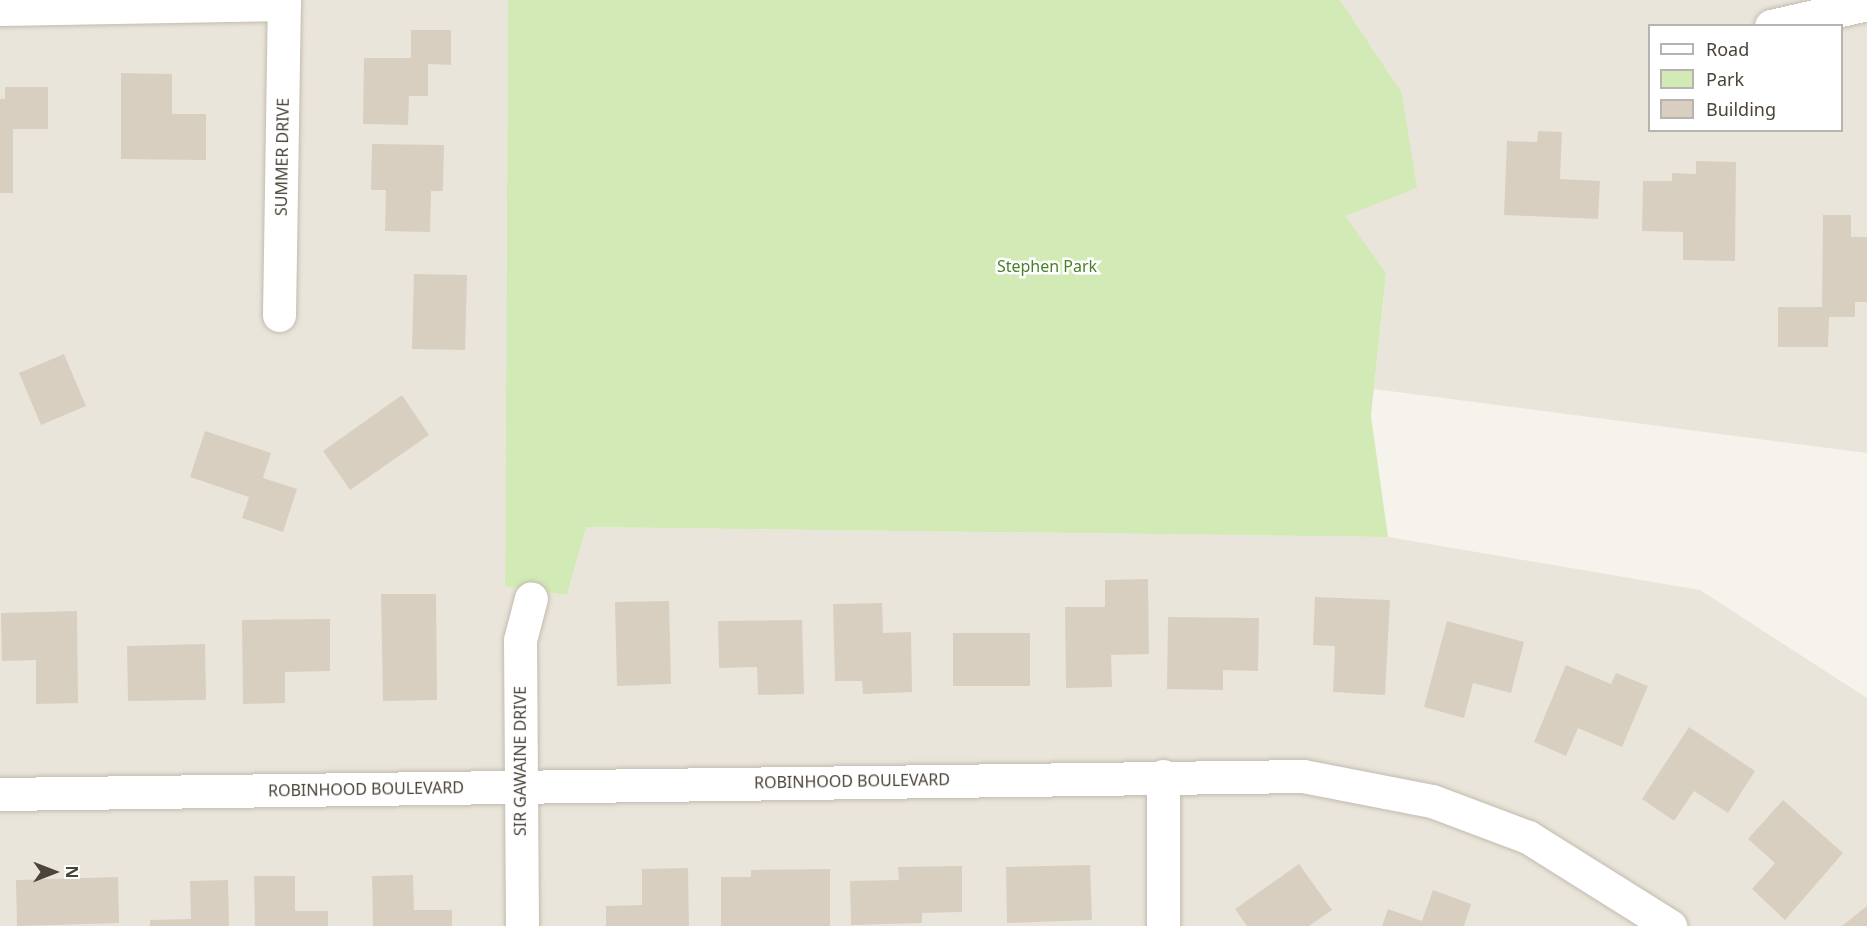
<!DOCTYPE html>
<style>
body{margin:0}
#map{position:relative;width:1867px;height:926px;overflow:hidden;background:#f6f3ec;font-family:"Noto Sans",sans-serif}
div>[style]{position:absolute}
.residential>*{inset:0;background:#eae5da}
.green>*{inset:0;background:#d2eab5}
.building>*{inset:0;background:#d8cfc1}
.roads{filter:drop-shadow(0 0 2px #c2bbae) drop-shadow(0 0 2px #c2bbae)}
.minor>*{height:33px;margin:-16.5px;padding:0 16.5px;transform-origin:16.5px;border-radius:16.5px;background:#fff}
span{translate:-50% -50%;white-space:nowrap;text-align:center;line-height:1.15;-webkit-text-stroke:5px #fff;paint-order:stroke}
.street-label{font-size:16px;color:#4b4439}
.park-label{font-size:16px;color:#4a7f2a}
.legend{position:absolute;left:1648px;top:24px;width:195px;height:108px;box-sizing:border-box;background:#fff;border:2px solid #b7b4b0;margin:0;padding:8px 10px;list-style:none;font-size:18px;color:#4b4439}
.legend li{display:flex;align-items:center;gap:12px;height:30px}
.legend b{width:30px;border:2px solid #b7b4b0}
.north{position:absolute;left:24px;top:842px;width:60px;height:60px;-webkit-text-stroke:4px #fff;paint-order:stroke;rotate:90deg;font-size:16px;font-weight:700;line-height:24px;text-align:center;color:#4b4439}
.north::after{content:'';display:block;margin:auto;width:21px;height:27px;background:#4b4439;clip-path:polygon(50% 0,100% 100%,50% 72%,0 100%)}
</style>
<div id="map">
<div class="residential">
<div style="clip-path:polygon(0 0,508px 0,505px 585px,567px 595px,586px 527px,1388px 537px,1700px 590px,1867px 698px,1867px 926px,0 926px)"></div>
<div style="clip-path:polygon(evenodd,1340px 0,1867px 0,1867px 453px,1374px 389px,1386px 274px,1344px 216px,1416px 188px,1402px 93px,1340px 0,1650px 26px,1842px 26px,1842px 130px,1650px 130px,1650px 26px)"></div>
</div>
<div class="green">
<div style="clip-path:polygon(508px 0,1340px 0,1402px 93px,1417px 188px,1345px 216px,1386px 273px,1371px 416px,1388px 537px,586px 527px,567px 595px,505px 586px)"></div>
</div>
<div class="building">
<div style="clip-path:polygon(411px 30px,451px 30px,451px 65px,428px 64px,428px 96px,409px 96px,408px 125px,363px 124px,364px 58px,411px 58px)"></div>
<div style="clip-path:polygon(121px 73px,172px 74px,172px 114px,206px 114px,206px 160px,121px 159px)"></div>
<div style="clip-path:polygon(5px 87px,48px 87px,48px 129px,13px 129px,13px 193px,0 193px,0 99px,5px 99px)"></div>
<div style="clip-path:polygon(1538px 131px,1562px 132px,1560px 179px,1600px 181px,1598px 219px,1504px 215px,1507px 141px,1537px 142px)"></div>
<div style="clip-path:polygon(372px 144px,444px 145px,443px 191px,431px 191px,430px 232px,385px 231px,386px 190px,371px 190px)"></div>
<div style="clip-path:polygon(1696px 161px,1736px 162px,1735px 261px,1683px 260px,1683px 232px,1642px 231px,1643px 181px,1672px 181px,1672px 173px,1696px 174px)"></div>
<div style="clip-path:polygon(1823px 215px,1851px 215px,1851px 237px,1867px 237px,1867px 302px,1855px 302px,1855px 317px,1829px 317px,1828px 347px,1778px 347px,1778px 307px,1822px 307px)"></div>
<div style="clip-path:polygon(414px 274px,467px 275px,465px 350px,412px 349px)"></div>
<div style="clip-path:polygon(64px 354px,86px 406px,41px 425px,19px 373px)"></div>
<div style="clip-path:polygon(402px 395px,429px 435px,350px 490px,323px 451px)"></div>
<div style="clip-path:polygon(205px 431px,271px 453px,263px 478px,297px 489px,283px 532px,242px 518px,249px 497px,190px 477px)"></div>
<div style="clip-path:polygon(1148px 579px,1149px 654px,1111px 655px,1112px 687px,1066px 688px,1065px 607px,1105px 607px,1105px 580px)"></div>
<div style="clip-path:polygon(381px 594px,436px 594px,437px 700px,383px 701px)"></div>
<div style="clip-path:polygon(1315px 597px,1390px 600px,1385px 695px,1333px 692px,1335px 646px,1313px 645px)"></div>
<div style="clip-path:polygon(669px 601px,671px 684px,617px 686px,615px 602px)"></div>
<div style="clip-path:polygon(882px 603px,883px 633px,911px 632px,912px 692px,863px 694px,862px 681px,835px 681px,833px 604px)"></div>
<div style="clip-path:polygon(77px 611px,78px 703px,36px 704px,36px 660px,2px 661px,1px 613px)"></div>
<div style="clip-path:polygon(1168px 617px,1259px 618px,1258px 671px,1223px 670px,1223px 690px,1167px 689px)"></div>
<div style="clip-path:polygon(330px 619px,330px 671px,285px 672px,285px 703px,243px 704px,242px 620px)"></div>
<div style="clip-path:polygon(802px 620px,804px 694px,758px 695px,757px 667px,719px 668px,718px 621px)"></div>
<div style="clip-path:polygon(1447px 621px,1524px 642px,1511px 693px,1473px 683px,1464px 718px,1424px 707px)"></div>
<div style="clip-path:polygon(953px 633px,1030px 633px,1030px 686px,953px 686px)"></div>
<div style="clip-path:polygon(205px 644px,206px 700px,128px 701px,127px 646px)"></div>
<div style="clip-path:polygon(1566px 665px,1611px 684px,1616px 673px,1648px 686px,1622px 747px,1578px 728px,1566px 756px,1534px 742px)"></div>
<div style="clip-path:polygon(1689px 727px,1755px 771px,1728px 813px,1694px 791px,1674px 821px,1642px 799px)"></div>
<div style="clip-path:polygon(1783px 800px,1843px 853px,1785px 920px,1752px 889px,1775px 863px,1748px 839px)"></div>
<div style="clip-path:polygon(1299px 864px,1332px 910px,1309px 926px,1247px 926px,1235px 909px)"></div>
<div style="clip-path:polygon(1090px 865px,1092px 920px,1007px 923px,1006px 867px)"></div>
<div style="clip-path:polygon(962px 866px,962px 912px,922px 913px,922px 923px,851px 925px,850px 881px,899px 880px,898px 867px)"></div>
<div style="clip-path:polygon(688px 868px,689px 926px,606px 926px,606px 906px,642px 905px,642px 869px)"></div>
<div style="clip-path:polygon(830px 869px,830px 926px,721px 926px,721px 877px,751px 877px,751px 870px)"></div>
<div style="clip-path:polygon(413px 875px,414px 910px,452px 910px,452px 926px,373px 926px,372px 876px)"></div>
<div style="clip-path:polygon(254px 876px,295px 876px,295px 911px,328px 911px,328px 926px,255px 926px)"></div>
<div style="clip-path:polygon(118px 877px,119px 923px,17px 926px,16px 880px)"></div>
<div style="clip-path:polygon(228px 880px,229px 926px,150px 926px,150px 920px,191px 919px,190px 881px)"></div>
<div style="clip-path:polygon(1433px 890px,1471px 904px,1464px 926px,1382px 926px,1388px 909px,1422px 921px)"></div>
<div style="clip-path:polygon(1867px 906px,1867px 926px,1842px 926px)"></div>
</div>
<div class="roads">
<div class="minor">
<div style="left:0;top:9px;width:284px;rotate:-1deg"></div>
<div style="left:1771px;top:26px;width:98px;rotate:-12.9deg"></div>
<div style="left:279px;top:315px;width:315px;rotate:-89.1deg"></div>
<div style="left:1163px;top:776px;width:150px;rotate:90deg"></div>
<div style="left:0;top:794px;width:1303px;rotate:-0.79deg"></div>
<div style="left:1303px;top:776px;width:131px;rotate:11deg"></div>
<div style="left:1432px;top:801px;width:103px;rotate:20.6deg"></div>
<div style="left:1528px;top:837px;width:168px;rotate:32.1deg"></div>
<div style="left:522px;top:926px;width:286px;rotate:-90.4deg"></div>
<div style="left:520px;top:640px;width:43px;rotate:-75.3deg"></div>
</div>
</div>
<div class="street-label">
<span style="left:282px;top:157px;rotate:-89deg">SUMMER DRIVE</span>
<span style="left:520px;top:761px;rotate:-90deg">SIR GAWAINE DRIVE</span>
<span style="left:852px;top:781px;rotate:-1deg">ROBINHOOD BOULEVARD</span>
<span style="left:366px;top:789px;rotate:-1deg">ROBINHOOD BOULEVARD</span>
</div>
<div class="park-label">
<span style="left:1047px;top:266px">Stephen Park</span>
</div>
<ul class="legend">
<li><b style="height:8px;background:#fff"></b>Road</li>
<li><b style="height:16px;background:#d2eab5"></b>Park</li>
<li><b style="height:16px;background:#d8cfc1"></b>Building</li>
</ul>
<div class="north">N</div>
</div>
